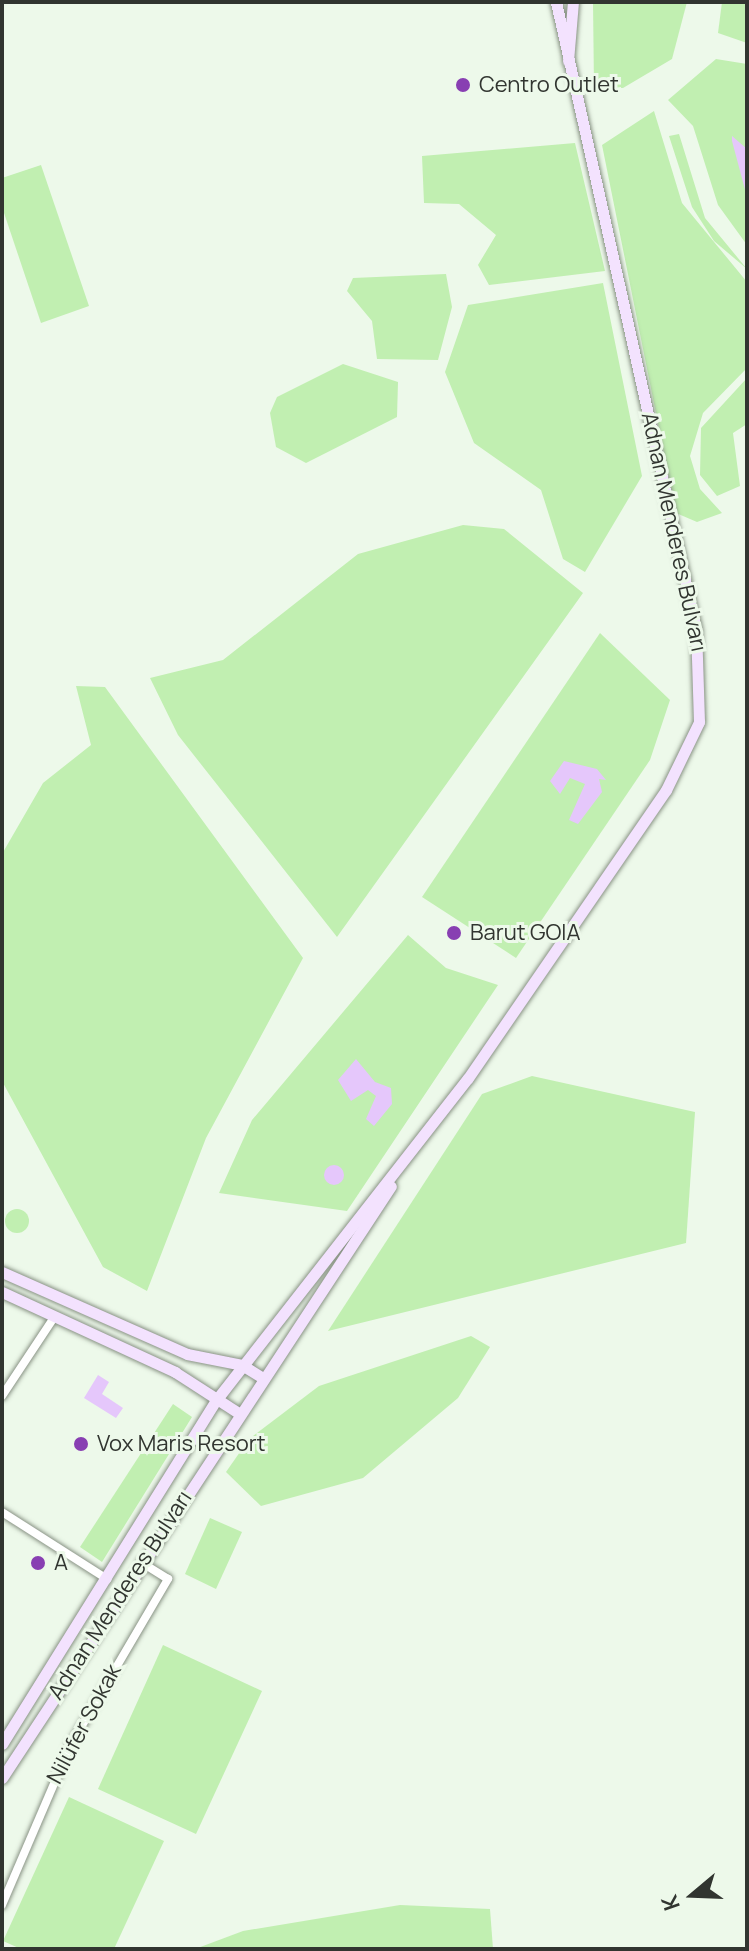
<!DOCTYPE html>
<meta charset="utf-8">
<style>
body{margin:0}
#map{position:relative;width:749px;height:1951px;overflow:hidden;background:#edf9ea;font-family:Manrope,sans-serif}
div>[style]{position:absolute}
.green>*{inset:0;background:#c1efb1}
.round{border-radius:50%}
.water>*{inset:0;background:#e5c7fb}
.roads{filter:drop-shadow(0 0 2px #899385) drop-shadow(0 0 2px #899385)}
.street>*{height:8px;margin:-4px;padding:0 4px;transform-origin:4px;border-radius:4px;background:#fff}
.secondary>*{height:11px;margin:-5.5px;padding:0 5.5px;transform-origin:5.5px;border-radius:5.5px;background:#f3e2fe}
.dots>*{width:22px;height:22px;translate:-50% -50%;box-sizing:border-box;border:4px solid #edf9ea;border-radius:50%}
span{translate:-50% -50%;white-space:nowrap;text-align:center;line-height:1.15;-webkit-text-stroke:6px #edf9ea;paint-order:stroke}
.poi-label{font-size:22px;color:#313530}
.left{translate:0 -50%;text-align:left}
.street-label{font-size:22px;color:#313530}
.frame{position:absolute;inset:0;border:4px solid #313530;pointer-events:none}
.north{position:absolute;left:653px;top:1855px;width:80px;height:80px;-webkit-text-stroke:6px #edf9ea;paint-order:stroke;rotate:251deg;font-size:22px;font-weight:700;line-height:32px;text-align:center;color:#313530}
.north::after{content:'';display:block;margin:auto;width:28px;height:36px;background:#313530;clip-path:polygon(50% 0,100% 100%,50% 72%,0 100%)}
</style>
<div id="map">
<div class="green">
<div style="clip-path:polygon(593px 2px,687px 2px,672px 59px,623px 88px,594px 88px)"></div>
<div style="clip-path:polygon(722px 2px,747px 2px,747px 43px,718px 33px)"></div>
<div style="clip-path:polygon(716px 59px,747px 64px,747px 245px,718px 205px,693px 126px,668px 100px)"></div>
<div style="clip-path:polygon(654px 111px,682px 203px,747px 282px,747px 368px,703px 413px,690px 456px,700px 489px,722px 513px,697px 522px,676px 513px,602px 145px)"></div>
<div style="clip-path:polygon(679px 134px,705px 218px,747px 269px,714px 241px,692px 207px,669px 136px)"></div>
<div style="clip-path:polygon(575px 143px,605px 271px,489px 285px,478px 265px,496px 235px,459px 204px,424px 203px,422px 156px)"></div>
<div style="clip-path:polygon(41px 165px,89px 306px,41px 323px,2px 207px,2px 178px)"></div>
<div style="clip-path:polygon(446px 274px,452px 307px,438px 360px,377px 359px,372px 321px,347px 291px,353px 278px)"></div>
<div style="clip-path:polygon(603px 283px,642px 476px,585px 572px,563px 559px,541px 490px,474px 443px,445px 372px,468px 305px)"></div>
<div style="clip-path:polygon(343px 364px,398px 382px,397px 417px,306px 463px,276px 447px,270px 413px,277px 397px)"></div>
<div style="clip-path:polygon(747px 378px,747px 424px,733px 433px,740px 486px,717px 496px,700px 475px,701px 428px)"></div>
<div style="clip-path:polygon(463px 525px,504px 529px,583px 593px,337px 937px,178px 735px,150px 678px,223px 660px,358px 554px)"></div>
<div style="clip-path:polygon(600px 633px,670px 700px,650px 760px,516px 958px,422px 897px)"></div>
<div style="clip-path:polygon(76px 686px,105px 687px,303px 958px,206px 1138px,147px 1291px,103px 1267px,2px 1081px,2px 854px,43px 783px,91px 745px)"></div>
<div style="clip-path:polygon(408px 935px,446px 968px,498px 985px,347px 1211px,219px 1193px,252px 1120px)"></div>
<div style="clip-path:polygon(532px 1076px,695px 1112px,686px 1243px,328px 1331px,482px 1094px)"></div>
<div class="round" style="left:5px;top:1209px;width:24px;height:24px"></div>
<div style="clip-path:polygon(471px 1336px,490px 1347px,458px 1398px,363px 1478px,261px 1506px,226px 1472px,249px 1439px,319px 1386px)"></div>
<div style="clip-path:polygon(173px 1404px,192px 1417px,102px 1562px,80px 1547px)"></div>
<div style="clip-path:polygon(210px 1518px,242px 1532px,216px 1589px,185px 1574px)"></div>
<div style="clip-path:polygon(163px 1645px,262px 1691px,196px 1834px,98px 1789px)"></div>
<div style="clip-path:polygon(69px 1797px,164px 1841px,114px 1949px,21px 1949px,3px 1941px)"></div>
<div style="clip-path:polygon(400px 1905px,490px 1909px,493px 1949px,195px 1949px,243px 1931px)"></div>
</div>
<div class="water">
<div style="clip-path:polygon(732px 136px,747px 149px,747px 197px,732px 141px)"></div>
<div style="clip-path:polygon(564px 761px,597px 769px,606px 780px,599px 779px,602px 792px,578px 824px,569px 820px,585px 784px,570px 778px,560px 794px,550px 781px)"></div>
<div style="clip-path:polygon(356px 1059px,375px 1082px,391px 1088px,392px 1104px,374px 1126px,366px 1119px,376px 1096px,368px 1090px,351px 1101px,338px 1080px)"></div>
<div class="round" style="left:324px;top:1165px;width:20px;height:20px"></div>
<div style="clip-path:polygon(98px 1375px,109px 1382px,102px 1394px,123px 1408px,116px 1418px,84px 1398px)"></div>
</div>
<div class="roads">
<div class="street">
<div style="left:2px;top:1396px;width:96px;rotate:-56.5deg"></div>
<div style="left:2px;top:1512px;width:125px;rotate:32.5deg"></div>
<div style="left:2px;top:1905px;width:173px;rotate:-66.8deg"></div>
<div style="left:70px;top:1746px;width:194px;rotate:-59.6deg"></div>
<div style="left:168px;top:1579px;width:32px;rotate:-148deg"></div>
</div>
<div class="secondary">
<div style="left:568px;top:61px;width:59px;rotate:-85.2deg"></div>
<div style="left:2px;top:1272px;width:202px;rotate:23.9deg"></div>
<div style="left:187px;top:1354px;width:56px;rotate:11.3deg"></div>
<div style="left:242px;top:1365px;width:22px;rotate:32deg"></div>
<div style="left:2px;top:1292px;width:191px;rotate:24.8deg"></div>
<div style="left:175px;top:1372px;width:74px;rotate:32.8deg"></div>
<div style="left:2px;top:1744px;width:407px;rotate:-58.1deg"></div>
<div style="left:217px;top:1399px;width:407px;rotate:-52deg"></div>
<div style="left:468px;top:1078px;width:349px;rotate:-55.5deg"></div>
<div style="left:666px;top:790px;width:76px;rotate:-64.1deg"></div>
<div style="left:699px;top:722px;width:93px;rotate:-91.8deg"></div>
<div style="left:696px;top:629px;width:642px;rotate:-102.59deg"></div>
<div style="left:2px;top:1778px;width:708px;rotate:-56.69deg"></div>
</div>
</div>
<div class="dots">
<div style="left:463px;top:85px;background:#883fb2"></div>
<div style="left:454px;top:933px;background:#883fb2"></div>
<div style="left:81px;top:1444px;background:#883fb2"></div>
<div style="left:38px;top:1563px;background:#883fb2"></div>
</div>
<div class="poi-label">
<span class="left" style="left:479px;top:85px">Centro Outlet</span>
<span class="left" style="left:470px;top:933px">Barut GOIA</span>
<span class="left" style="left:97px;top:1444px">Vox Maris Resort</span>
<span class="left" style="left:54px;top:1563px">A</span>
</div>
<div class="street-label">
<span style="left:674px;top:532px;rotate:78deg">Adnan Menderes Bulvarı</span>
<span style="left:120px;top:1595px;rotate:-57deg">Adnan Menderes Bulvarı</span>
<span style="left:84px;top:1724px;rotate:-62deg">Nilüfer Sokak</span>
</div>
<div class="frame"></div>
<div class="north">K</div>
</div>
